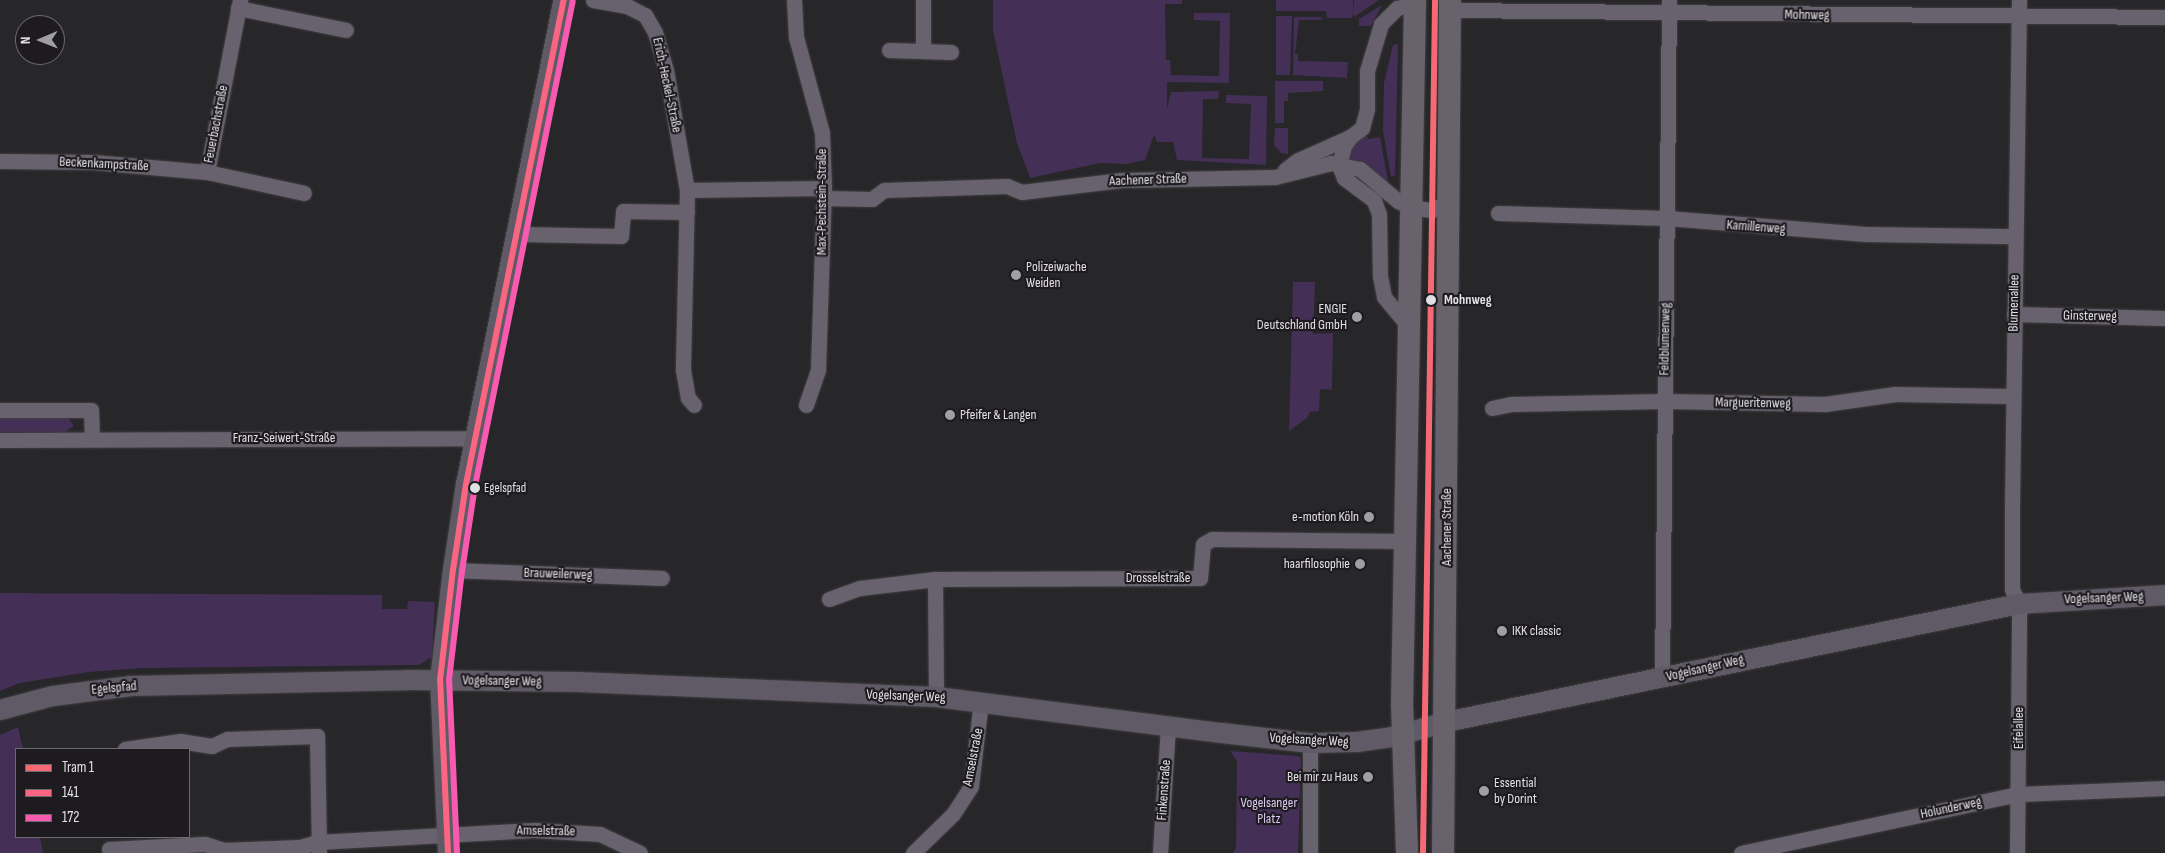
<!DOCTYPE html>
<meta charset="utf-8">
<style>
body{margin:0}
#map{position:relative;width:2165px;height:853px;overflow:hidden;background:#272629;font-family:"Sofia Sans Condensed",sans-serif}
div>[style]{position:absolute}
.green>*{inset:0;background:#442f56}
.roads{filter:drop-shadow(0 0 1px #414142) drop-shadow(0 0 1px #414142)}
.street>*{height:15px;margin:-7.5px;padding:0 7.5px;transform-origin:7.5px;border-radius:7.5px;background:#68626e}
.secondary>*{height:20px;margin:-10px;padding:0 10px;transform-origin:10px;border-radius:10px;background:#605a66}
.primary>*{height:22px;margin:-11px;padding:0 11px;transform-origin:11px;border-radius:11px;background:#68626d}
.bus-1>*{height:6px;margin:-3px;padding:0 3px;transform-origin:3px;border-radius:3px;background:#fa6682}
.bus-2>*{height:6px;margin:-3px;padding:0 3px;transform-origin:3px;border-radius:3px;background:#f75aaf}
.tram-1>*{height:6px;margin:-3px;padding:0 3px;transform-origin:3px;border-radius:3px;background:#f46973}
.dots>*{width:14px;height:14px;translate:-50% -50%;box-sizing:border-box;border:2px solid #1e1b20;border-radius:50%}
span{translate:-50% -50%;white-space:nowrap;text-align:center;line-height:1.15;-webkit-text-stroke:4.5px #1e1b20;paint-order:stroke}
.bus-label{font-size:13px;color:#e1e0e3}
.left{translate:0 -50%;text-align:left}
.street-label{font-size:14px;color:#e1e0e3}
.poi-label{font-size:14px;color:#e1e0e3}
.right{translate:-100% -50%;text-align:right}
.stop-label{font-size:14px;color:#e1e0e3;font-weight:700}
.park-label{font-size:14px;color:#decaf2}
.legend{position:absolute;left:15px;top:748px;width:175px;height:90px;box-sizing:border-box;background:#1e1b20;border:1px solid #6c6a6e;margin:0;padding:6px 9px;list-style:none;font-size:15px;color:#e1e0e3}
.legend li{display:flex;align-items:center;gap:10px;height:25px}
.legend b{width:25px;border:1px solid #6c6a6e}
.north{position:absolute;left:15px;top:15px;width:50px;height:50px;box-sizing:border-box;background:#1e1b20;border:1px solid #6c6a6e;border-radius:50%;rotate:269deg;font-size:14px;font-weight:700;line-height:20px;text-align:center;color:#e1e0e3}
.north::after{content:'';display:block;margin:auto;width:18px;height:22px;background:#a09fa2;clip-path:polygon(50% 0,100% 100%,50% 72%,0 100%)}
</style>
<div id="map">
<div class="green">
<div style="clip-path:polygon(993px 0,1182px 0,1182px 4px,1165px 4px,1166px 60px,1170px 60px,1171px 75px,1219px 76px,1220px 21px,1194px 20px,1194px 13px,1230px 13px,1229px 83px,1167px 82px,1167px 109px,1171px 92px,1219px 91px,1218px 99px,1203px 99px,1202px 158px,1249px 159px,1251px 104px,1226px 103px,1226px 95px,1267px 96px,1266px 165px,1177px 160px,1173px 142px,1157px 142px,1154px 135px,1145px 160px,1126px 164px,1100px 163px,1030px 178px,1017px 143px,993px 31px)"></div>
<div style="clip-path:polygon(1276px 0,1353px 0,1353px 10px,1354px 0,1379px 0,1354px 17px,1353px 13px,1352px 18px,1327px 18px,1326px 11px,1276px 11px)"></div>
<div style="clip-path:polygon(1382px 5px,1371px 26px,1359px 26px,1359px 19px)"></div>
<div style="clip-path:polygon(1276px 16px,1292px 16px,1290px 75px,1276px 75px)"></div>
<div style="clip-path:polygon(1294px 17px,1321px 17px,1322px 20px,1299px 20px,1295px 54px,1298px 54px,1298px 61px,1348px 62px,1347px 78px,1293px 75px)"></div>
<div style="clip-path:polygon(1398px 44px,1395px 175px,1391px 177px,1383px 131px,1384px 83px,1393px 45px)"></div>
<div style="clip-path:polygon(1275px 81px,1323px 81px,1323px 91px,1288px 93px,1288px 101px,1284px 101px,1284px 123px,1275px 123px)"></div>
<div style="clip-path:polygon(1275px 128px,1288px 128px,1288px 154px,1281px 153px,1274px 145px)"></div>
<div style="clip-path:polygon(1364px 133px,1369px 139px,1380px 137px,1389px 186px,1346px 160px,1351px 146px)"></div>
<div style="clip-path:polygon(1293px 282px,1315px 282px,1313px 334px,1333px 333px,1332px 390px,1320px 389px,1319px 411px,1310px 412px,1307px 418px,1289px 431px)"></div>
<div style="clip-path:polygon(0 418px,68px 418px,74px 426px,65px 432px,0 432px)"></div>
<div style="clip-path:polygon(0 593px,382px 595px,382px 609px,407px 609px,408px 601px,435px 602px,432px 657px,419px 665px,142px 668px,89px 672px,20px 683px,0 691px)"></div>
<div style="clip-path:polygon(18px 727px,23px 749px,16px 749px,16px 837px,40px 837px,43px 853px,0 853px,0 735px)"></div>
<div style="clip-path:polygon(1230px 751px,1298px 756px,1301px 759px,1298px 853px,1233px 853px,1236px 847px,1237px 761px)"></div>
</div>
<div class="roads">
<div class="street">
<div style="left:593px;top:0;width:35px;rotate:10deg"></div>
<div style="left:627px;top:6px;width:20px;rotate:27deg"></div>
<div style="left:645px;top:15px;width:20px;rotate:60deg"></div>
<div style="left:655px;top:32px;width:40px;rotate:74deg"></div>
<div style="left:666px;top:70px;width:122px;rotate:80.1deg"></div>
<div style="left:687px;top:190px;width:180px;rotate:91.3deg"></div>
<div style="left:683px;top:370px;width:28px;rotate:80deg"></div>
<div style="left:688px;top:398px;width:9px;rotate:49deg"></div>
<div style="left:794px;top:0;width:37px;rotate:87deg"></div>
<div style="left:796px;top:37px;width:99px;rotate:74.8deg"></div>
<div style="left:822px;top:133px;width:55px;rotate:87.9deg"></div>
<div style="left:824px;top:188px;width:182px;rotate:91.9deg"></div>
<div style="left:818px;top:370px;width:37px;rotate:109deg"></div>
<div style="left:923px;top:0;width:51px;rotate:90deg"></div>
<div style="left:238px;top:8px;width:110px;rotate:11.5deg"></div>
<div style="left:1450px;top:10px;width:715px;rotate:0.56deg"></div>
<div style="left:889px;top:50px;width:62px;rotate:1.8deg"></div>
<div style="left:1350px;top:137px;width:11px;rotate:124deg"></div>
<div style="left:1344px;top:146px;width:20px;rotate:105deg"></div>
<div style="left:1339px;top:165px;width:14px;rotate:69deg"></div>
<div style="left:1344px;top:178px;width:38px;rotate:37deg"></div>
<div style="left:1374px;top:201px;width:14px;rotate:69deg"></div>
<div style="left:1379px;top:214px;width:62px;rotate:89.1deg"></div>
<div style="left:1380px;top:276px;width:21px;rotate:79deg"></div>
<div style="left:1384px;top:297px;width:35px;rotate:50deg"></div>
<div style="left:0;top:161px;width:93px;rotate:0.6deg"></div>
<div style="left:93px;top:162px;width:114px;rotate:5deg"></div>
<div style="left:207px;top:172px;width:99px;rotate:12.2deg"></div>
<div style="left:1285px;top:170px;width:16px;rotate:-38deg"></div>
<div style="left:1298px;top:160px;width:57px;rotate:-23.9deg"></div>
<div style="left:1350px;top:137px;width:15px;rotate:-37deg"></div>
<div style="left:1362px;top:128px;width:20px;rotate:-75deg"></div>
<div style="left:1367px;top:109px;width:38px;rotate:-90deg"></div>
<div style="left:1367px;top:71px;width:49px;rotate:-73.4deg"></div>
<div style="left:1381px;top:24px;width:23px;rotate:-45deg"></div>
<div style="left:1397px;top:8px;width:18px;rotate:-13deg"></div>
<div style="left:207px;top:172px;width:175px;rotate:-79.1deg"></div>
<div style="left:687px;top:190px;width:137px;rotate:-0.8deg"></div>
<div style="left:824px;top:198px;width:48px;rotate:1.2deg"></div>
<div style="left:872px;top:199px;width:15px;rotate:-37deg"></div>
<div style="left:884px;top:190px;width:123px;rotate:-1.9deg"></div>
<div style="left:1007px;top:186px;width:16px;rotate:22deg"></div>
<div style="left:1022px;top:192px;width:100px;rotate:-6.9deg"></div>
<div style="left:1121px;top:180px;width:154px;rotate:-1.1deg"></div>
<div style="left:1275px;top:177px;width:58px;rotate:-14deg"></div>
<div style="left:1331px;top:163px;width:30px;rotate:12deg"></div>
<div style="left:1360px;top:169px;width:50px;rotate:40.1deg"></div>
<div style="left:1398px;top:201px;width:13px;rotate:27deg"></div>
<div style="left:1410px;top:207px;width:22px;rotate:8deg"></div>
<div style="left:1432px;top:210px;width:20px;rotate:-27deg"></div>
<div style="left:1498px;top:213px;width:169px;rotate:1.7deg"></div>
<div style="left:1667px;top:218px;width:199px;rotate:4.6deg"></div>
<div style="left:1865px;top:234px;width:150px;rotate:0.8deg"></div>
<div style="left:518px;top:234px;width:103px;rotate:1.1deg"></div>
<div style="left:621px;top:236px;width:25px;rotate:-85deg"></div>
<div style="left:623px;top:211px;width:64px;rotate:0.9deg"></div>
<div style="left:2014px;top:314px;width:151px;rotate:1.5deg"></div>
<div style="left:1492px;top:408px;width:19px;rotate:-12deg"></div>
<div style="left:1511px;top:404px;width:154px;rotate:-1.1deg"></div>
<div style="left:1665px;top:401px;width:160px;rotate:1.1deg"></div>
<div style="left:1825px;top:404px;width:71px;rotate:-8.1deg"></div>
<div style="left:1895px;top:394px;width:118px;rotate:1deg"></div>
<div style="left:0;top:410px;width:91px"></div>
<div style="left:91px;top:410px;width:28px;rotate:88deg"></div>
<div style="left:0;top:440px;width:476px;rotate:-0.2deg"></div>
<div style="left:453px;top:570px;width:209px;rotate:2.2deg"></div>
<div style="left:935px;top:579px;width:118px;rotate:89.5deg"></div>
<div style="left:829px;top:599px;width:33px;rotate:-20deg"></div>
<div style="left:860px;top:588px;width:76px;rotate:-6.8deg"></div>
<div style="left:935px;top:579px;width:265px;rotate:-0.2deg"></div>
<div style="left:1200px;top:578px;width:34px;rotate:-85deg"></div>
<div style="left:1203px;top:544px;width:10px;rotate:-29deg"></div>
<div style="left:1212px;top:539px;width:194px;rotate:0.6deg"></div>
<div style="left:1662px;top:678px;width:678px;rotate:-89.41deg"></div>
<div style="left:1310px;top:743px;width:110px;rotate:90deg"></div>
<div style="left:125px;top:749px;width:56px;rotate:-8.3deg"></div>
<div style="left:180px;top:741px;width:32px;rotate:9deg"></div>
<div style="left:212px;top:746px;width:17px;rotate:-25deg"></div>
<div style="left:227px;top:739px;width:90px;rotate:-1.9deg"></div>
<div style="left:317px;top:736px;width:117px;rotate:89deg"></div>
<div style="left:109px;top:849px;width:96px;rotate:-3deg"></div>
<div style="left:205px;top:844px;width:19px;rotate:18deg"></div>
<div style="left:223px;top:850px;width:77px;rotate:-2.2deg"></div>
<div style="left:300px;top:847px;width:19px;rotate:-16deg"></div>
<div style="left:318px;top:842px;width:216px;rotate:-3.2deg"></div>
<div style="left:534px;top:830px;width:66px;rotate:3.5deg"></div>
<div style="left:600px;top:834px;width:44px;rotate:25.4deg"></div>
<div style="left:913px;top:853px;width:56px;rotate:-44.3deg"></div>
<div style="left:953px;top:814px;width:33px;rotate:-57deg"></div>
<div style="left:971px;top:786px;width:86px;rotate:-83.3deg"></div>
<div style="left:1160px;top:853px;width:126px;rotate:-86.4deg"></div>
<div style="left:1741px;top:853px;width:284px;rotate:-12deg"></div>
<div style="left:2019px;top:794px;width:146px;rotate:-2.4deg"></div>
<div style="left:2017px;top:853px;width:249px;rotate:-89.5deg"></div>
<div style="left:2019px;top:604px;width:17px;rotate:-115deg"></div>
<div style="left:2012px;top:589px;width:82px;rotate:-90deg"></div>
<div style="left:2012px;top:507px;width:507px;rotate:-89.21deg"></div>
</div>
<div class="secondary">
<div style="left:0;top:710px;width:55px;rotate:-14.8deg"></div>
<div style="left:53px;top:696px;width:79px;rotate:-7.3deg"></div>
<div style="left:131px;top:686px;width:276px;rotate:-1.2deg"></div>
<div style="left:407px;top:680px;width:171px;rotate:0.7deg"></div>
<div style="left:578px;top:682px;width:358px;rotate:2.4deg"></div>
<div style="left:936px;top:697px;width:288px;rotate:7.2deg"></div>
<div style="left:1222px;top:733px;width:89px;rotate:6.5deg"></div>
<div style="left:1310px;top:743px;width:47px;rotate:-1.2deg"></div>
<div style="left:1357px;top:742px;width:35px;rotate:-8deg"></div>
<div style="left:1392px;top:737px;width:56px;rotate:-15.5deg"></div>
<div style="left:1446px;top:722px;width:585px;rotate:-11.64deg"></div>
<div style="left:2019px;top:604px;width:146px;rotate:-3.5deg"></div>
<div style="left:448px;top:853px;width:173px;rotate:-92.6deg"></div>
<div style="left:440px;top:680px;width:111px;rotate:-83.3deg"></div>
<div style="left:453px;top:570px;width:87px;rotate:-81.4deg"></div>
<div style="left:466px;top:484px;width:494px;rotate:-78.6deg"></div>
</div>
<div class="primary">
<div style="left:1407px;top:853px;width:148px;rotate:-91.9deg"></div>
<div style="left:1402px;top:705px;width:705px;rotate:-88.94deg"></div>
<div style="left:1443px;top:853px;width:853px;rotate:-89.53deg"></div>
</div>
</div>
<div class="bus-1">
<div style="left:448px;top:853px;width:173px;rotate:-92.6deg"></div>
<div style="left:440px;top:680px;width:111px;rotate:-83.3deg"></div>
<div style="left:453px;top:570px;width:87px;rotate:-81.4deg"></div>
<div style="left:466px;top:484px;width:494px;rotate:-78.6deg"></div>
</div>
<div class="bus-2">
<div style="left:457px;top:853px;width:173px;rotate:-92.6deg"></div>
<div style="left:449px;top:680px;width:110px;rotate:-83.2deg"></div>
<div style="left:462px;top:571px;width:86px;rotate:-81.3deg"></div>
<div style="left:475px;top:486px;width:494px;rotate:-78.6deg"></div>
</div>
<div class="tram-1">
<div style="left:1423px;top:853px;width:853px;rotate:-89.19deg"></div>
</div>
<div class="dots">
<div style="left:1016px;top:275px;background:#a09fa2"></div>
<div style="left:1431px;top:300px;background:#e1e0e3"></div>
<div style="left:1357px;top:317px;background:#a09fa2"></div>
<div style="left:950px;top:415px;background:#a09fa2"></div>
<div style="left:475px;top:488px;background:#e1e0e3"></div>
<div style="left:1369px;top:517px;background:#a09fa2"></div>
<div style="left:1360px;top:564px;background:#a09fa2"></div>
<div style="left:1502px;top:631px;background:#a09fa2"></div>
<div style="left:1368px;top:777px;background:#a09fa2"></div>
<div style="left:1484px;top:791px;background:#a09fa2"></div>
</div>
<div class="bus-label">
<span class="left" style="left:484px;top:488px">Egelspfad</span>
</div>
<div class="street-label">
<span style="left:1807px;top:15px;rotate:1deg">Mohnweg</span>
<span style="left:667px;top:85px;rotate:78deg">Erich-Heckel-Straße</span>
<span style="left:216px;top:124px;rotate:-79deg">Feuerbachstraße</span>
<span style="left:104px;top:164px;rotate:3deg">Beckenkampstraße</span>
<span style="left:1148px;top:180px;rotate:-2deg">Aachener Straße</span>
<span style="left:822px;top:202px;rotate:-90deg">Max-Pechstein-Straße</span>
<span style="left:1756px;top:227px;rotate:4deg">Kamillenweg</span>
<span style="left:2014px;top:303px;rotate:-89deg">Blumenallee</span>
<span style="left:2090px;top:316px;rotate:1deg">Ginsterweg</span>
<span style="left:1665px;top:339px;rotate:-89deg">Feldblumenweg</span>
<span style="left:1753px;top:403px;rotate:1deg">Margueritenweg</span>
<span style="left:284px;top:438px">Franz-Seiwert-Straße</span>
<span style="left:1447px;top:527px;rotate:-90deg">Aachener Straße</span>
<span style="left:558px;top:574px;rotate:2deg">Brauweilerweg</span>
<span style="left:1158px;top:578px">Drosselstraße</span>
<span style="left:2104px;top:598px;rotate:-2deg">Vogelsanger Weg</span>
<span style="left:1705px;top:668px;rotate:-13deg">Vogelsanger Weg</span>
<span style="left:502px;top:681px;rotate:1deg">Vogelsanger Weg</span>
<span style="left:114px;top:688px;rotate:-5deg">Egelspfad</span>
<span style="left:906px;top:696px;rotate:2deg">Vogelsanger Weg</span>
<span style="left:2019px;top:728px;rotate:-90deg">Eifelallee</span>
<span style="left:1309px;top:740px;rotate:3deg">Vogelsanger Weg</span>
<span style="left:973px;top:757px;rotate:-79deg">Amselstraße</span>
<span style="left:1164px;top:790px;rotate:-86deg">Finkenstraße</span>
<span style="left:1951px;top:808px;rotate:-12deg">Holunderweg</span>
<span style="left:546px;top:831px;rotate:1deg">Amselstraße</span>
</div>
<div class="poi-label">
<span class="left" style="left:1026px;top:275px">Polizeiwache<br>Weiden</span>
<span class="right" style="left:1347px;top:317px">ENGIE<br>Deutschland GmbH</span>
<span class="left" style="left:960px;top:415px">Pfeifer &amp; Langen</span>
<span class="right" style="left:1359px;top:517px">e-motion Köln</span>
<span class="right" style="left:1350px;top:564px">haarfilosophie</span>
<span class="left" style="left:1512px;top:631px">IKK classic</span>
<span class="right" style="left:1358px;top:777px">Bei mir zu Haus</span>
<span class="left" style="left:1494px;top:791px">Essential<br>by Dorint</span>
</div>
<div class="stop-label">
<span class="left" style="left:1444px;top:300px">Mohnweg</span>
</div>
<div class="park-label">
<span style="left:1269px;top:811px">Vogelsanger<br>Platz</span>
</div>
<ul class="legend">
<li><b style="height:6px;background:#f46973"></b>Tram 1</li>
<li><b style="height:6px;background:#fa6682"></b>141</li>
<li><b style="height:6px;background:#f75aaf"></b>172</li>
</ul>
<div class="north">N</div>
</div>
